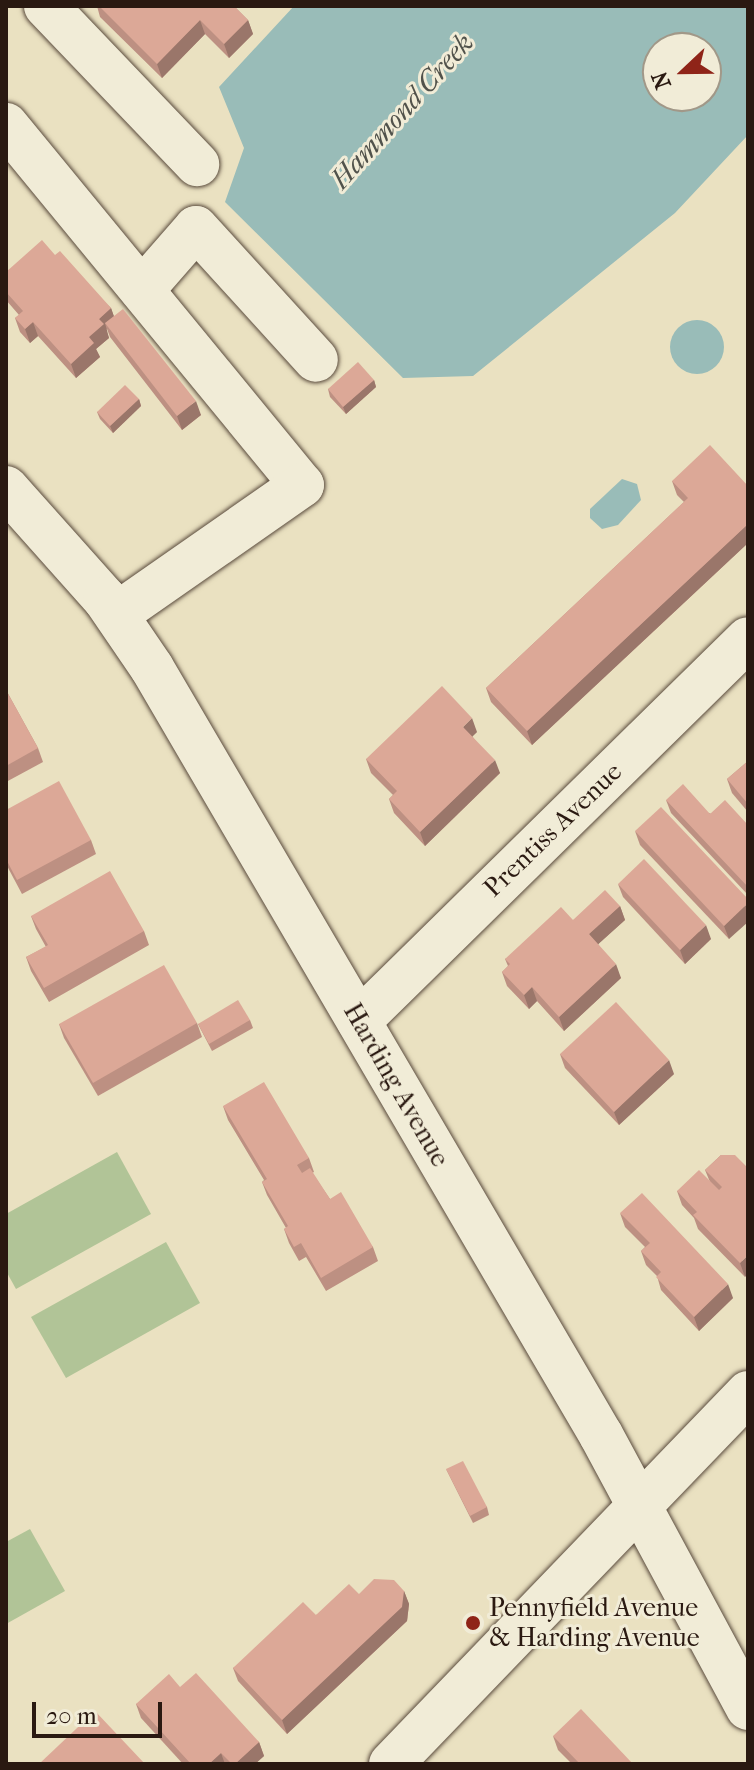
<!DOCTYPE html>
<style>
body{margin:0}
#map{position:relative;width:754px;height:1770px;overflow:hidden;background:#eae1c1;font-family:"IM FELL French Canon",serif}
div>[style]{position:absolute}
.green>*{inset:0;background:#b1c497}
.water>*{inset:0;background:#99bcb8}
.round{border-radius:50%}
.roads{filter:drop-shadow(0 0 2px #5a4b3d) drop-shadow(0 0 2px #5a4b3d)}
.minor>*{height:44px;margin:-22px;padding:0 22px;transform-origin:22px;border-radius:22px;background:#f1ecd7}
.wall>*{inset:0;background:#bd9082}
.shaded-wall>*{inset:0;background:#9a766a}
.building>*{inset:0;background:#dca897}
.dots>*{width:22px;height:22px;translate:-50% -50%;box-sizing:border-box;border:4px solid #f1ecd7;border-radius:50%}
span{translate:-50% -50%;white-space:nowrap;text-align:center;line-height:1.15;-webkit-text-stroke:6px #f1ecd7;paint-order:stroke}
.street-label{font-size:26px;color:#2a1911}
.poi-label{font-size:26px;color:#2a1911}
.left{translate:0 -50%;text-align:left}
.water-label{font-size:28px;color:#51524b;font-style:italic}
.frame{position:absolute;inset:0;border:8px solid #2a1911;pointer-events:none}
.north{position:absolute;left:642px;top:32px;width:80px;height:80px;box-sizing:border-box;background:#f1ecd7;border:2px solid #a19888;border-radius:50%;rotate:248deg;font-size:22px;font-weight:700;line-height:32px;text-align:center;color:#2a1911}
.north::after{content:'';display:block;margin:auto;width:28px;height:36px;background:#8f2418;clip-path:polygon(50% 0,100% 100%,50% 72%,0 100%)}
.scale{position:absolute;left:32px;top:1702px;width:130px;height:36px;box-sizing:border-box;border:4px solid #2a1911;border-top:0;padding-left:10px;font-size:24px;line-height:28px;white-space:nowrap;color:#2a1911;-webkit-text-stroke:6px #f1ecd7;paint-order:stroke}
</style>
<div id="map">
<div class="green">
<div style="clip-path:polygon(117px 1152px,151px 1214px,16px 1289px,6px 1271px,6px 1214px)"></div>
<div style="clip-path:polygon(166px 1242px,200px 1303px,66px 1378px,31px 1317px)"></div>
<div style="clip-path:polygon(30px 1529px,65px 1591px,6px 1624px,6px 1542px)"></div>
</div>
<div class="water">
<div style="clip-path:polygon(evenodd,294px 6px,748px 6px,748px 135px,675px 213px,473px 376px,403px 378px,225px 202px,244px 148px,219px 87px,294px 6px,658px 48px,706px 48px,706px 96px,658px 96px,658px 48px)"></div>
<div class="round" style="left:670px;top:320px;width:54px;height:54px"></div>
<div style="clip-path:polygon(622px 479px,637px 484px,641px 500px,618px 525px,602px 529px,590px 518px,590px 509px)"></div>
</div>
<div class="roads">
<div class="minor">
<div style="left:46px;top:6px;width:219px;rotate:46.3deg"></div>
<div style="left:6px;top:125px;width:466px;rotate:50.6deg"></div>
<div style="left:302px;top:485px;width:226px;rotate:145.1deg"></div>
<div style="left:142px;top:290px;width:82px;rotate:-48.9deg"></div>
<div style="left:196px;top:228px;width:178px;rotate:47.7deg"></div>
<div style="left:6px;top:488px;width:149px;rotate:48.3deg"></div>
<div style="left:105px;top:599px;width:83px;rotate:55.7deg"></div>
<div style="left:152px;top:668px;width:889px;rotate:59.66deg"></div>
<div style="left:601px;top:1435px;width:310px;rotate:61.7deg"></div>
<div style="left:359px;top:1021px;width:545px;rotate:-44.48deg"></div>
<div style="left:391px;top:1764px;width:515px;rotate:-46.1deg"></div>
</div>
</div>
<div class="wall">
<div style="clip-path:polygon(97px 6px,234px 6px,248px 20px,253px 34px,229px 58px,205px 34px,162px 78px,100px 17px)"></div>
<div style="clip-path:polygon(55px 255px,111px 308px,114px 317px,201px 415px,182px 430px,110px 337px,107px 329px,106px 330px,109px 338px,96px 349px,100px 357px,76px 378px,38px 336px,30px 343px,20px 332px,15px 318px,19px 315px,6px 300px,6px 272px)"></div>
<div style="clip-path:polygon(374px 380px,376px 387px,346px 414px,330px 397px,328px 389px)"></div>
<div style="clip-path:polygon(139px 399px,141px 406px,113px 433px,100px 419px,97px 412px)"></div>
<div style="clip-path:polygon(672px 481px,748px 486px,748px 543px,532px 745px,491px 702px,486px 688px,684px 502px,677px 495px)"></div>
<div style="clip-path:polygon(6px 690px,38px 748px,43px 762px,6px 782px)"></div>
<div style="clip-path:polygon(477px 732px,472px 736px,500px 773px,425px 846px,394px 813px,389px 799px,393px 795px,371px 773px,366px 759px)"></div>
<div style="clip-path:polygon(748px 761px,748px 812px,732px 793px,727px 779px)"></div>
<div style="clip-path:polygon(666px 800px,748px 825px,748px 895px,671px 813px)"></div>
<div style="clip-path:polygon(6px 810px,91px 840px,96px 854px,22px 894px,6px 864px)"></div>
<div style="clip-path:polygon(635px 831px,748px 899px,729px 939px,640px 845px)"></div>
<div style="clip-path:polygon(618px 884px,711px 939px,685px 964px,623px 897px)"></div>
<div style="clip-path:polygon(620px 906px,625px 920px,598px 944px,621px 978px,564px 1031px,537px 1001px,529px 1009px,507px 986px,502px 972px,508px 966px,505px 959px,573px 920px)"></div>
<div style="clip-path:polygon(31px 916px,144px 931px,149px 945px,49px 1002px,31px 971px,26px 957px,46px 947px,36px 929px)"></div>
<div style="clip-path:polygon(250px 1020px,253px 1028px,212px 1051px,198px 1024px)"></div>
<div style="clip-path:polygon(197px 1023px,202px 1037px,98px 1096px,64px 1038px,59px 1024px)"></div>
<div style="clip-path:polygon(560px 1054px,674px 1074px,619px 1125px,565px 1068px)"></div>
<div style="clip-path:polygon(223px 1106px,309px 1158px,314px 1172px,312px 1173px,330px 1199px,373px 1247px,378px 1261px,326px 1291px,306px 1257px,299px 1261px,289px 1243px,284px 1229px,286px 1228px,267px 1195px,262px 1182px,264px 1180px,228px 1120px)"></div>
<div style="clip-path:polygon(721px 1155px,745px 1277px,698px 1229px,694px 1218px,682px 1205px,677px 1191px,710px 1182px,705px 1170px)"></div>
<div style="clip-path:polygon(620px 1213px,733px 1298px,699px 1331px,661px 1290px,657px 1276px,646px 1265px,641px 1251px,645px 1247px,625px 1227px)"></div>
<div style="clip-path:polygon(446px 1469px,487px 1507px,489px 1515px,473px 1523px)"></div>
<div style="clip-path:polygon(404px 1591px,409px 1604px,407px 1621px,287px 1734px,238px 1681px,233px 1668px,316px 1615px,359px 1594px)"></div>
<div style="clip-path:polygon(180px 1687px,259px 1742px,264px 1756px,255px 1764px,183px 1764px,141px 1718px,136px 1704px)"></div>
<div style="clip-path:polygon(553px 1736px,633px 1764px,572px 1764px,558px 1750px)"></div>
</div>
<div class="shaded-wall">
<div style="clip-path:polygon(200px 20px,205px 34px,162px 78px,157px 64px)"></div>
<div style="clip-path:polygon(248px 20px,253px 34px,229px 58px,224px 44px)"></div>
<div style="clip-path:polygon(111px 308px,116px 322px,105px 323px,109px 338px,96px 349px,100px 357px,76px 378px,71px 364px,89px 337px,99px 319px)"></div>
<div style="clip-path:polygon(33px 322px,38px 336px,30px 343px,25px 329px)"></div>
<div style="clip-path:polygon(374px 380px,376px 387px,346px 414px,343px 407px)"></div>
<div style="clip-path:polygon(139px 399px,141px 406px,113px 433px,110px 426px)"></div>
<div style="clip-path:polygon(196px 401px,201px 415px,182px 430px,177px 416px)"></div>
<div style="clip-path:polygon(748px 524px,748px 543px,532px 745px,527px 731px)"></div>
<div style="clip-path:polygon(472px 718px,477px 732px,468px 741px,463px 727px)"></div>
<div style="clip-path:polygon(495px 760px,500px 773px,425px 846px,420px 832px)"></div>
<div style="clip-path:polygon(748px 903px,748px 922px,729px 939px,724px 926px)"></div>
<div style="clip-path:polygon(620px 906px,625px 920px,594px 948px,589px 934px)"></div>
<div style="clip-path:polygon(706px 925px,711px 939px,685px 964px,680px 950px)"></div>
<div style="clip-path:polygon(616px 964px,621px 978px,564px 1031px,559px 1017px)"></div>
<div style="clip-path:polygon(532px 987px,537px 1001px,529px 1009px,524px 995px)"></div>
<div style="clip-path:polygon(669px 1060px,674px 1074px,619px 1125px,614px 1112px)"></div>
<div style="clip-path:polygon(748px 1255px,748px 1274px,745px 1277px,740px 1263px)"></div>
<div style="clip-path:polygon(728px 1284px,733px 1298px,699px 1331px,694px 1317px)"></div>
<div style="clip-path:polygon(404px 1591px,409px 1604px,407px 1621px,287px 1734px,282px 1720px)"></div>
<div style="clip-path:polygon(259px 1742px,264px 1756px,255px 1764px,235px 1764px)"></div>
<div style="clip-path:polygon(221px 1753px,225px 1764px,209px 1764px)"></div>
</div>
<div class="building">
<div style="clip-path:polygon(99px 6px,234px 6px,248px 20px,224px 44px,200px 20px,157px 64px)"></div>
<div style="clip-path:polygon(42px 240px,55px 255px,60px 251px,111px 308px,99px 319px,104px 324px,89px 337px,94px 343px,71px 364px,33px 322px,25px 329px,15px 318px,23px 311px,6px 292px,6px 272px)"></div>
<div style="clip-path:polygon(123px 309px,196px 401px,177px 416px,105px 323px)"></div>
<div style="clip-path:polygon(358px 362px,374px 380px,343px 407px,328px 389px)"></div>
<div style="clip-path:polygon(125px 385px,139px 399px,110px 426px,97px 412px)"></div>
<div style="clip-path:polygon(710px 445px,748px 486px,748px 524px,527px 731px,486px 688px,688px 498px,672px 481px)"></div>
<div style="clip-path:polygon(442px 686px,472px 718px,463px 727px,495px 760px,420px 832px,389px 799px,397px 791px,366px 759px)"></div>
<div style="clip-path:polygon(6px 690px,38px 748px,6px 766px)"></div>
<div style="clip-path:polygon(748px 761px,748px 804px,727px 779px)"></div>
<div style="clip-path:polygon(59px 781px,91px 840px,17px 880px,6px 859px,6px 810px)"></div>
<div style="clip-path:polygon(683px 784px,710px 814px,725px 800px,748px 825px,748px 887px,666px 800px)"></div>
<div style="clip-path:polygon(661px 807px,748px 899px,748px 903px,724px 926px,635px 831px)"></div>
<div style="clip-path:polygon(644px 859px,706px 925px,680px 950px,618px 884px)"></div>
<div style="clip-path:polygon(110px 871px,144px 931px,44px 988px,26px 957px,48px 945px,31px 916px)"></div>
<div style="clip-path:polygon(605px 890px,620px 906px,589px 934px,616px 964px,559px 1017px,532px 987px,524px 995px,502px 972px,510px 964px,505px 959px,561px 907px,573px 920px)"></div>
<div style="clip-path:polygon(164px 965px,197px 1023px,93px 1083px,59px 1024px)"></div>
<div style="clip-path:polygon(238px 1000px,250px 1020px,209px 1044px,198px 1024px)"></div>
<div style="clip-path:polygon(616px 1002px,669px 1060px,614px 1112px,560px 1054px)"></div>
<div style="clip-path:polygon(264px 1082px,309px 1158px,297px 1165px,302px 1173px,310px 1168px,330px 1199px,341px 1192px,373px 1247px,321px 1278px,301px 1243px,294px 1247px,284px 1229px,288px 1226px,262px 1182px,267px 1179px,223px 1106px)"></div>
<div style="clip-path:polygon(721px 1155px,735px 1155px,748px 1168px,748px 1255px,740px 1263px,693px 1215px,697px 1212px,677px 1191px,699px 1170px,719px 1190px,722px 1187px,705px 1170px)"></div>
<div style="clip-path:polygon(642px 1193px,728px 1284px,694px 1317px,656px 1277px,661px 1272px,641px 1251px,650px 1243px,620px 1213px)"></div>
<div style="clip-path:polygon(463px 1461px,487px 1507px,470px 1516px,446px 1469px)"></div>
<div style="clip-path:polygon(374px 1579px,394px 1580px,404px 1591px,402px 1607px,282px 1720px,233px 1668px,303px 1602px,316px 1615px,349px 1584px,359px 1594px)"></div>
<div style="clip-path:polygon(196px 1673px,259px 1742px,235px 1764px,232px 1764px,221px 1753px,209px 1764px,191px 1764px,136px 1704px,169px 1674px,180px 1687px)"></div>
<div style="clip-path:polygon(581px 1709px,633px 1764px,580px 1764px,553px 1736px)"></div>
<div style="clip-path:polygon(95px 1711px,145px 1764px,39px 1764px)"></div>
</div>
<div class="dots">
<div style="left:473px;top:1623px;background:#8f2418"></div>
</div>
<div class="street-label">
<span style="left:553px;top:830px;rotate:-44deg">Prentiss Avenue</span>
<span style="left:396px;top:1085px;rotate:60deg">Harding Avenue</span>
</div>
<div class="poi-label">
<span class="left" style="left:489px;top:1623px">Pennyfield Avenue<br>&amp; Harding Avenue</span>
</div>
<div class="water-label">
<span style="left:402px;top:111px;rotate:-48deg">Hammond Creek</span>
</div>
<div class="frame"></div>
<div class="north">N</div>
<div class="scale">20 m</div>
</div>
